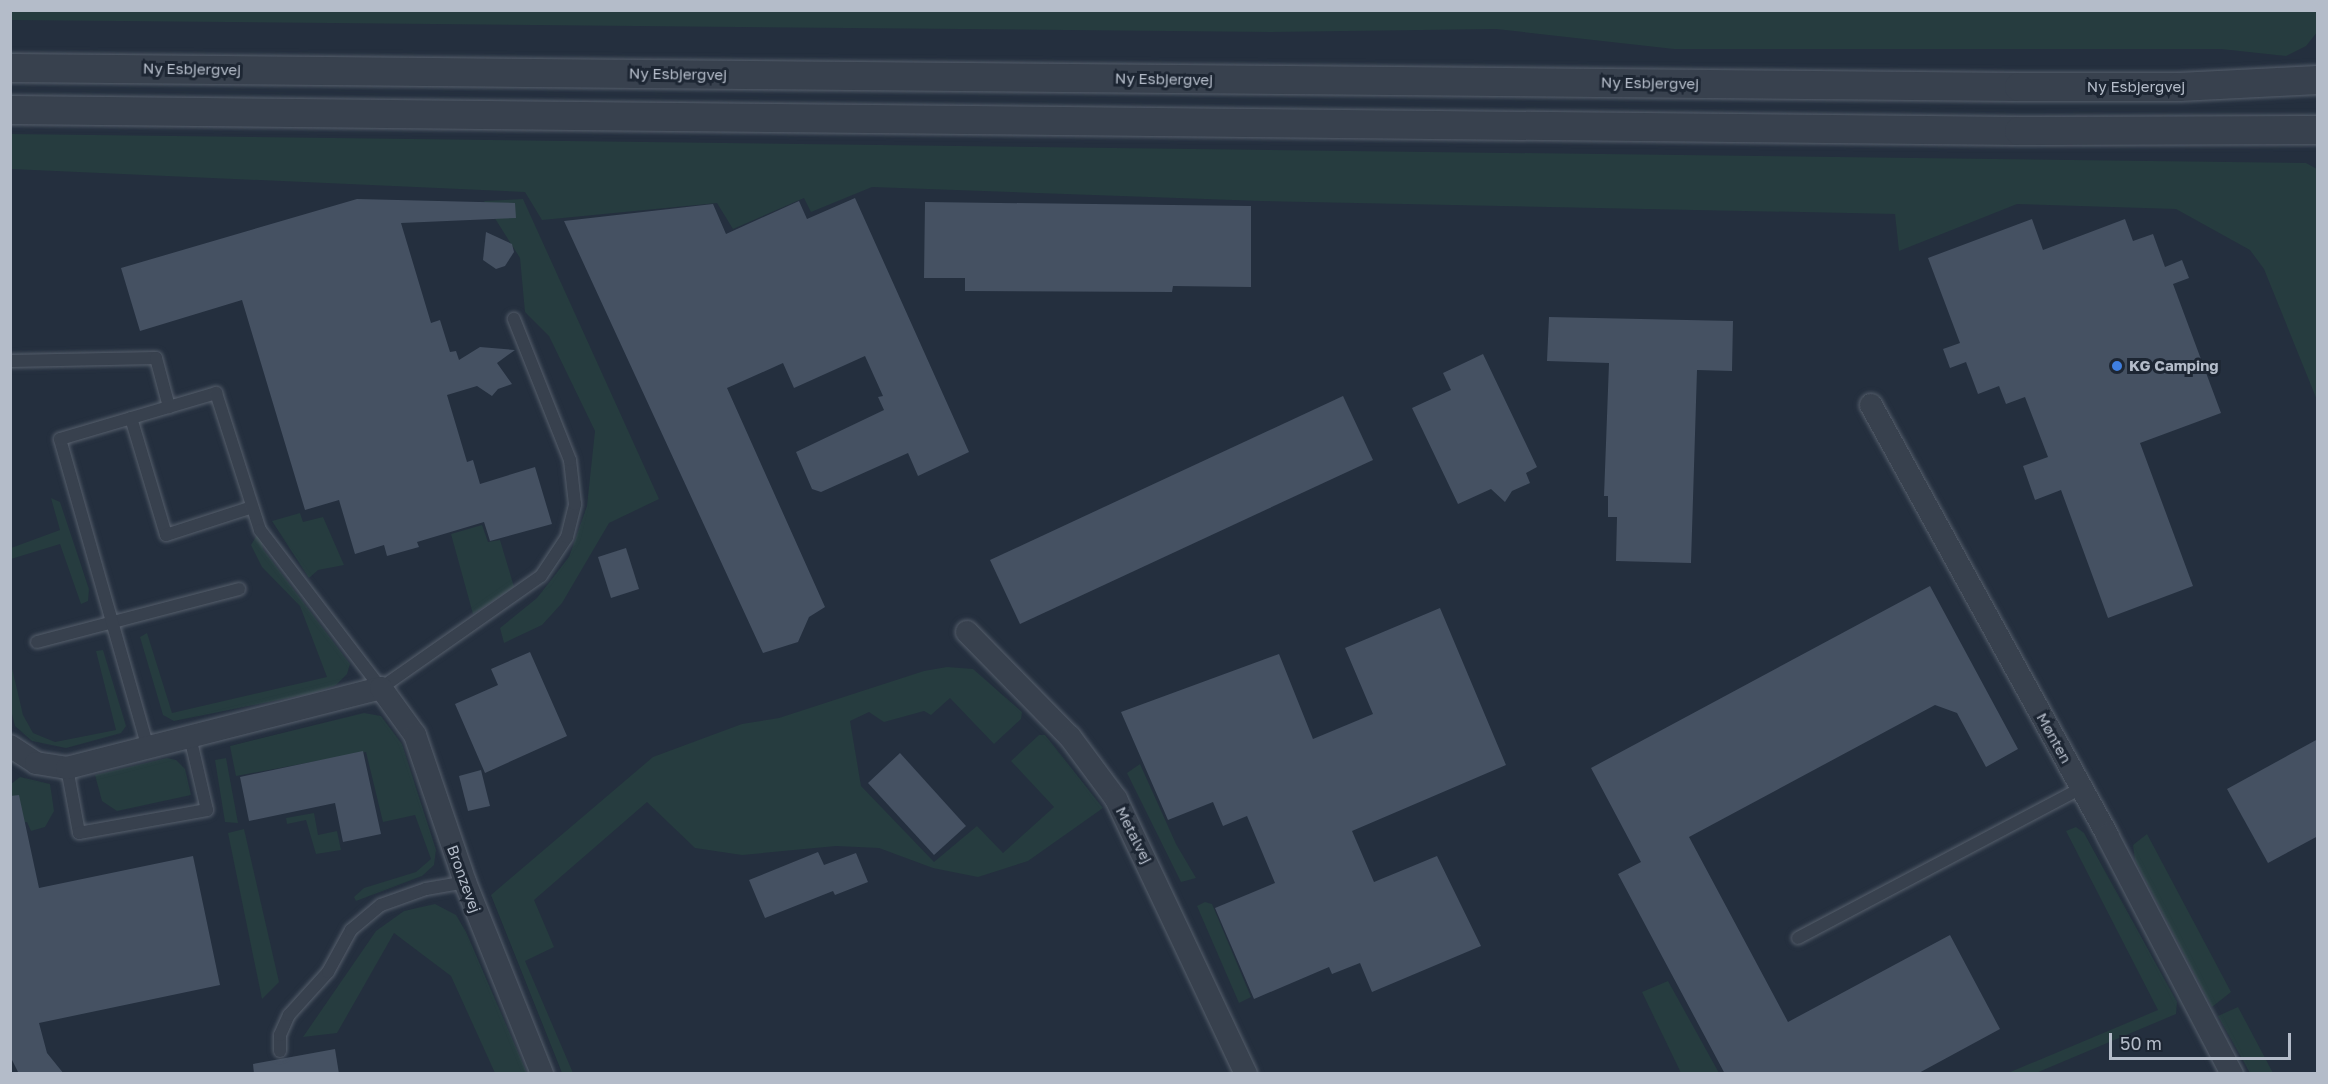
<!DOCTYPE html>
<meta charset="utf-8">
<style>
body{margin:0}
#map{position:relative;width:2328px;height:1084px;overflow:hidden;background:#242f3e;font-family:"Golos Text",sans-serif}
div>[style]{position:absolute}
.green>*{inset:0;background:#263c3f}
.building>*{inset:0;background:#455162}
.roads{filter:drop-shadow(0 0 2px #565f6c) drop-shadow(0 0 2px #565f6c)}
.service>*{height:12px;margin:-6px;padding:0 6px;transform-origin:6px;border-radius:6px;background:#38414e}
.minor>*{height:22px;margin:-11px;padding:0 11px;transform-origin:11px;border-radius:11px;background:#38414e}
.tertiary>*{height:28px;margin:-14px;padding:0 14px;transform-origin:14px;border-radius:14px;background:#38414e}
.dots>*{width:16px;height:16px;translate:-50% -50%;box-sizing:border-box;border:3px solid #1d2633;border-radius:50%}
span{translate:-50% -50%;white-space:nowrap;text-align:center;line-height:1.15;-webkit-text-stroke:6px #1d2633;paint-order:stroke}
.street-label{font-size:15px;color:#b4bcc9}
.poi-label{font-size:15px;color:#b4bcc9;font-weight:700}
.left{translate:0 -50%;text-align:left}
.frame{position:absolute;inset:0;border:12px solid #b4bcc9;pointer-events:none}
.scale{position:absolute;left:2109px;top:1033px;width:182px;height:27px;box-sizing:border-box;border:3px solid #b4bcc9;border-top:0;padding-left:8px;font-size:18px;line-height:21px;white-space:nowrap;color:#b4bcc9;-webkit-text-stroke:4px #1d2633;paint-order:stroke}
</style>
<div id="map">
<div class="green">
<div style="clip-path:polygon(11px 10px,2317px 10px,2318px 31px,2306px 46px,2286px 56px,2221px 49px,1674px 49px,1496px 29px,1271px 32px,11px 20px)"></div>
<div style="clip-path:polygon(11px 134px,2306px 163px,2317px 169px,2317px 400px,2264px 269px,2250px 250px,2176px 209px,2017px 204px,1899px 251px,1895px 214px,1261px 201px,872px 187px,811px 212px,804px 198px,733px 229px,717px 203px,542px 220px,525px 192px,11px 169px)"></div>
<div style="clip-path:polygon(523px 199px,659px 499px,609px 523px,562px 603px,542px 625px,504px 643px,500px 628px,537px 598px,569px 557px,587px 506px,595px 431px,549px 336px,525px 312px,520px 258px,484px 201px)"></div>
<div style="clip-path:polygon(51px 498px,60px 502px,89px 589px,88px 601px,81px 604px,60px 544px,11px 559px,11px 548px,60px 530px)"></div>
<div style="clip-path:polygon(300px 513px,303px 522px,323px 517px,344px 565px,318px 570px,309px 578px,272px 521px)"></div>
<div style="clip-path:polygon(482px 525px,488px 542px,500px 540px,514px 587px,473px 614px,451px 534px)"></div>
<div style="clip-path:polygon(260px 530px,263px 549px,350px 664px,347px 674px,336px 685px,313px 693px,174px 721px,163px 715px,140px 637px,147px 633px,172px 713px,327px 677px,300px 606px,262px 567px,251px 545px)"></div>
<div style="clip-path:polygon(103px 650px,126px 726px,121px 733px,66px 748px,32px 741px,15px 726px,11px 710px,11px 664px,23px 715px,33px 733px,55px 742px,116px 730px,96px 651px)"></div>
<div style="clip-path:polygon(947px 667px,973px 669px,1022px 712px,1021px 719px,994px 744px,950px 698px,931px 715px,924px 711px,884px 722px,869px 712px,850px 721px,861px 786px,934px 862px,977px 826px,1003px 853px,1054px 807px,1011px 761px,1039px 735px,1045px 735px,1103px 808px,1028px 861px,978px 877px,933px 868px,879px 848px,836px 846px,742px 855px,695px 848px,647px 802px,534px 900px,554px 947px,525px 961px,573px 1073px,562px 1073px,491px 895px,653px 757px,742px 724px,779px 718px,924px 671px)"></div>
<div style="clip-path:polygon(364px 713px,381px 716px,402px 744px,436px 850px,434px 865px,422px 876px,356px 901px,354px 897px,364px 888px,416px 872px,431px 859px,415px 815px,383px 822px,366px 752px,236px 776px,230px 746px)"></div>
<div style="clip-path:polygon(167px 758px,176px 760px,185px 769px,191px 795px,117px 811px,102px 801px,95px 775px)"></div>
<div style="clip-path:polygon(226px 758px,238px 823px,225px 822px,215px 760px)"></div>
<div style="clip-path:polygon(1140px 764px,1176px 844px,1196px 878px,1181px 882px,1127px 773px)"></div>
<div style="clip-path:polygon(20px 777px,50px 784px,54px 811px,45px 827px,31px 831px,27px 822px,11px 824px,11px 784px)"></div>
<div style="clip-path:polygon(314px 813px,318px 835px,337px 831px,341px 850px,316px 854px,306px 820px,287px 824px,286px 818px)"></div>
<div style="clip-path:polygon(2076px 827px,2084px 833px,2177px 1002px,2176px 1014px,2036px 1073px,2008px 1073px,2158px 1010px,2066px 831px)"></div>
<div style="clip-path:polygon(244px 829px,279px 982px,262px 999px,228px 833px)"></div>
<div style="clip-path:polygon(2147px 834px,2231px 992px,2212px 1007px,2135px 860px,2133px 845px)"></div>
<div style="clip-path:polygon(1205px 902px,1212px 904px,1251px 997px,1239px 1003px,1197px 906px)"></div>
<div style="clip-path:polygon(435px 904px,456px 915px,466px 932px,527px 1073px,495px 1073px,451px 976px,394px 933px,337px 1033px,303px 1037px,376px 931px,404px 911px)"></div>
<div style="clip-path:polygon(1668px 981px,1719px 1073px,1681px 1073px,1642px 992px)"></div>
<div style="clip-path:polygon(2238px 1007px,2273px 1073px,2250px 1073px,2218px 1016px)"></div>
</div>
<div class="building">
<div style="clip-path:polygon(855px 198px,969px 452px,918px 476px,908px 453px,821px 492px,812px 489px,796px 452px,884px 410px,878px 397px,883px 396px,865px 356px,794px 388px,783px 363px,727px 388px,825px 607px,809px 617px,798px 642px,763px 653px,564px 221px,713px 204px,726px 234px,799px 201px,807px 219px)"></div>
<div style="clip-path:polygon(357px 199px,515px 203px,516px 218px,401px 223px,431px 323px,440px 320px,450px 352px,456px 351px,459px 360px,480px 347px,515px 350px,497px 363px,512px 384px,498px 389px,492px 396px,477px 386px,447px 395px,467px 462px,473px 460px,480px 484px,535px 467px,552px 524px,490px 541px,484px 522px,417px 542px,419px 547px,387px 556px,384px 545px,355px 554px,339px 500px,305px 510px,242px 300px,140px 331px,121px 268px)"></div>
<div style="clip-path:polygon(925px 202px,1251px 206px,1251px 287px,1173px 286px,1172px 292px,965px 291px,965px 278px,924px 278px)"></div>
<div style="clip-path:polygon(2032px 219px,2043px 250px,2125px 219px,2133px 241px,2153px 234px,2165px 267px,2182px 260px,2189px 278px,2173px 284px,2221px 413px,2140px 443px,2193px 586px,2108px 618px,2061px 490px,2035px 500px,2023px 466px,2048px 457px,2025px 397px,2006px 404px,1999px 386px,1978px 394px,1966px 362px,1950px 368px,1943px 349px,1960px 343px,1928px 258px)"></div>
<div style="clip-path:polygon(486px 232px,512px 244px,514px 252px,505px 266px,496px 269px,483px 260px)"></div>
<div style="clip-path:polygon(1549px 317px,1733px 321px,1732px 371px,1697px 370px,1691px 563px,1616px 561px,1617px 517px,1608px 517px,1608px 496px,1604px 496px,1609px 363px,1547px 361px)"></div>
<div style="clip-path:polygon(1483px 354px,1537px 467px,1526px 473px,1530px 483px,1512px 491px,1505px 502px,1491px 489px,1458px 504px,1412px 408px,1451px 390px,1443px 373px)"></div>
<div style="clip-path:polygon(1343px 396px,1373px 460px,1020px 624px,990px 560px)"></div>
<div style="clip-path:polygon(626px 548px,639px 589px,611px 598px,598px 557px)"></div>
<div style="clip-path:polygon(1930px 586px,2018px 749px,1986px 767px,1957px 713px,1935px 705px,1689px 837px,1788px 1022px,1950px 935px,2000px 1029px,1917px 1074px,1725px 1074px,1618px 874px,1641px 862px,1591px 768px)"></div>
<div style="clip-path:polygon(1440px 608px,1506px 765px,1352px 831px,1374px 882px,1437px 856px,1481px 946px,1372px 992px,1360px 963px,1332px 974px,1329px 967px,1254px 999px,1215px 908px,1275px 883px,1247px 816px,1223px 826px,1213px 802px,1168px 820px,1121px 712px,1279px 654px,1313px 739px,1373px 714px,1345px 648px)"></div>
<div style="clip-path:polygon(530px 652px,567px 736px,485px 773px,455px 704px,498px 685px,491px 669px)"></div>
<div style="clip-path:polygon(2318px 739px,2318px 836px,2268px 863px,2227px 789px)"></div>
<div style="clip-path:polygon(363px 751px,381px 834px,343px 842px,335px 803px,249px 821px,240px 777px)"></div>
<div style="clip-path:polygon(900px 753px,966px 826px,934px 855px,868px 783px)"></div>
<div style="clip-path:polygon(481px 770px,490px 806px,468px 811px,459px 776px)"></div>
<div style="clip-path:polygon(19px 795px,39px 888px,193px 856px,220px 985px,39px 1023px,47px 1053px,64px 1074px,19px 1074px,10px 1056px,10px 796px)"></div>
<div style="clip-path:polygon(818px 852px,824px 865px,856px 853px,868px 882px,835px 895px,833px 891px,765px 918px,749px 880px)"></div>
<div style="clip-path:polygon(335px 1049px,339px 1074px,254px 1074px,253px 1064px)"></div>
</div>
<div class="roads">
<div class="service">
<div style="left:10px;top:361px;width:146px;rotate:-1.2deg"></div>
<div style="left:156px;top:358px;width:51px;rotate:75.1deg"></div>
<div style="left:131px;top:418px;width:122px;rotate:73.3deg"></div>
<div style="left:166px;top:535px;width:90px;rotate:-18deg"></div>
<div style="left:37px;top:642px;width:209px;rotate:-14.7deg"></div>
<div style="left:148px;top:748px;width:321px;rotate:-105.9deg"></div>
<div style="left:60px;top:439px;width:163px;rotate:-16.4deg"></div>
<div style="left:216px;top:393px;width:144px;rotate:72.2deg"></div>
<div style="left:260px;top:530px;width:199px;rotate:52.6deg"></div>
<div style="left:381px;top:688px;width:195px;rotate:-35deg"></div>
<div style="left:541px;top:576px;width:47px;rotate:-56.3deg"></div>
<div style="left:567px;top:537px;width:34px;rotate:-76deg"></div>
<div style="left:575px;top:504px;width:44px;rotate:-96.5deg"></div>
<div style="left:570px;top:460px;width:152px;rotate:-111.7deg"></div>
<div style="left:67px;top:768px;width:66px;rotate:79.5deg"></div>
<div style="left:79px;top:833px;width:130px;rotate:-10.2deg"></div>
<div style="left:207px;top:810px;width:75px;rotate:-103.1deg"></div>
<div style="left:1798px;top:938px;width:320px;rotate:-27.9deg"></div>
<div style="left:280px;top:1051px;width:16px;rotate:-90deg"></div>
<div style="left:280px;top:1035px;width:22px;rotate:-66deg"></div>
<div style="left:289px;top:1015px;width:58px;rotate:-47.8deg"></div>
<div style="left:328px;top:972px;width:48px;rotate:-61.3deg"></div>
<div style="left:351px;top:930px;width:39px;rotate:-40deg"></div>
<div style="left:381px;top:905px;width:48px;rotate:-19.6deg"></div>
<div style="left:426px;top:889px;width:40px;rotate:-10deg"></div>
</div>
<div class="minor">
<div style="left:1871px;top:405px;width:491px;rotate:61.2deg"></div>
<div style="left:2107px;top:835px;width:270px;rotate:62.4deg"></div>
<div style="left:967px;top:632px;width:147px;rotate:45.6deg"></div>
<div style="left:1070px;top:737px;width:77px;rotate:53.4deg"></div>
<div style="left:1116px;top:799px;width:304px;rotate:64.7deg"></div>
<div style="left:10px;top:746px;width:31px;rotate:33deg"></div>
<div style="left:36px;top:763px;width:31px;rotate:9deg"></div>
<div style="left:67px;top:768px;width:324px;rotate:-14.3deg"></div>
<div style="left:381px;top:688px;width:58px;rotate:54.1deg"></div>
<div style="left:415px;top:735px;width:155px;rotate:71.2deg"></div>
<div style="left:465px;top:882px;width:207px;rotate:68.1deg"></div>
</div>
<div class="tertiary">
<div style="left:10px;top:68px;width:2009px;rotate:0.54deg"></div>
<div style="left:2019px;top:87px;width:160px"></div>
<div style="left:2179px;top:87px;width:139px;rotate:-2.9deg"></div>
<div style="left:10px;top:110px;width:2009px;rotate:0.6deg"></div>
<div style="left:2019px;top:131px;width:299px;rotate:-0.2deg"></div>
</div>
</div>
<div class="dots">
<div style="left:2117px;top:366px;background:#3f7fe0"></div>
</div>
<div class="street-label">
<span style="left:192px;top:69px;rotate:1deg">Ny Esbjergvej</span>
<span style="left:678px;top:74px;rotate:1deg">Ny Esbjergvej</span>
<span style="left:1164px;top:79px;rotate:1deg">Ny Esbjergvej</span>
<span style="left:1650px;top:83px;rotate:1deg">Ny Esbjergvej</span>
<span style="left:2136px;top:87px">Ny Esbjergvej</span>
<span style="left:2054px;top:738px;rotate:61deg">Mønten</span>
<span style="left:1134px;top:835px;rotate:63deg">Metalvej</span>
<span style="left:464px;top:879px;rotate:70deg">Bronzevej</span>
</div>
<div class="poi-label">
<span class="left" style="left:2129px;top:366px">KG Camping</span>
</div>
<div class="frame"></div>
<div class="scale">50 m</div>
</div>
